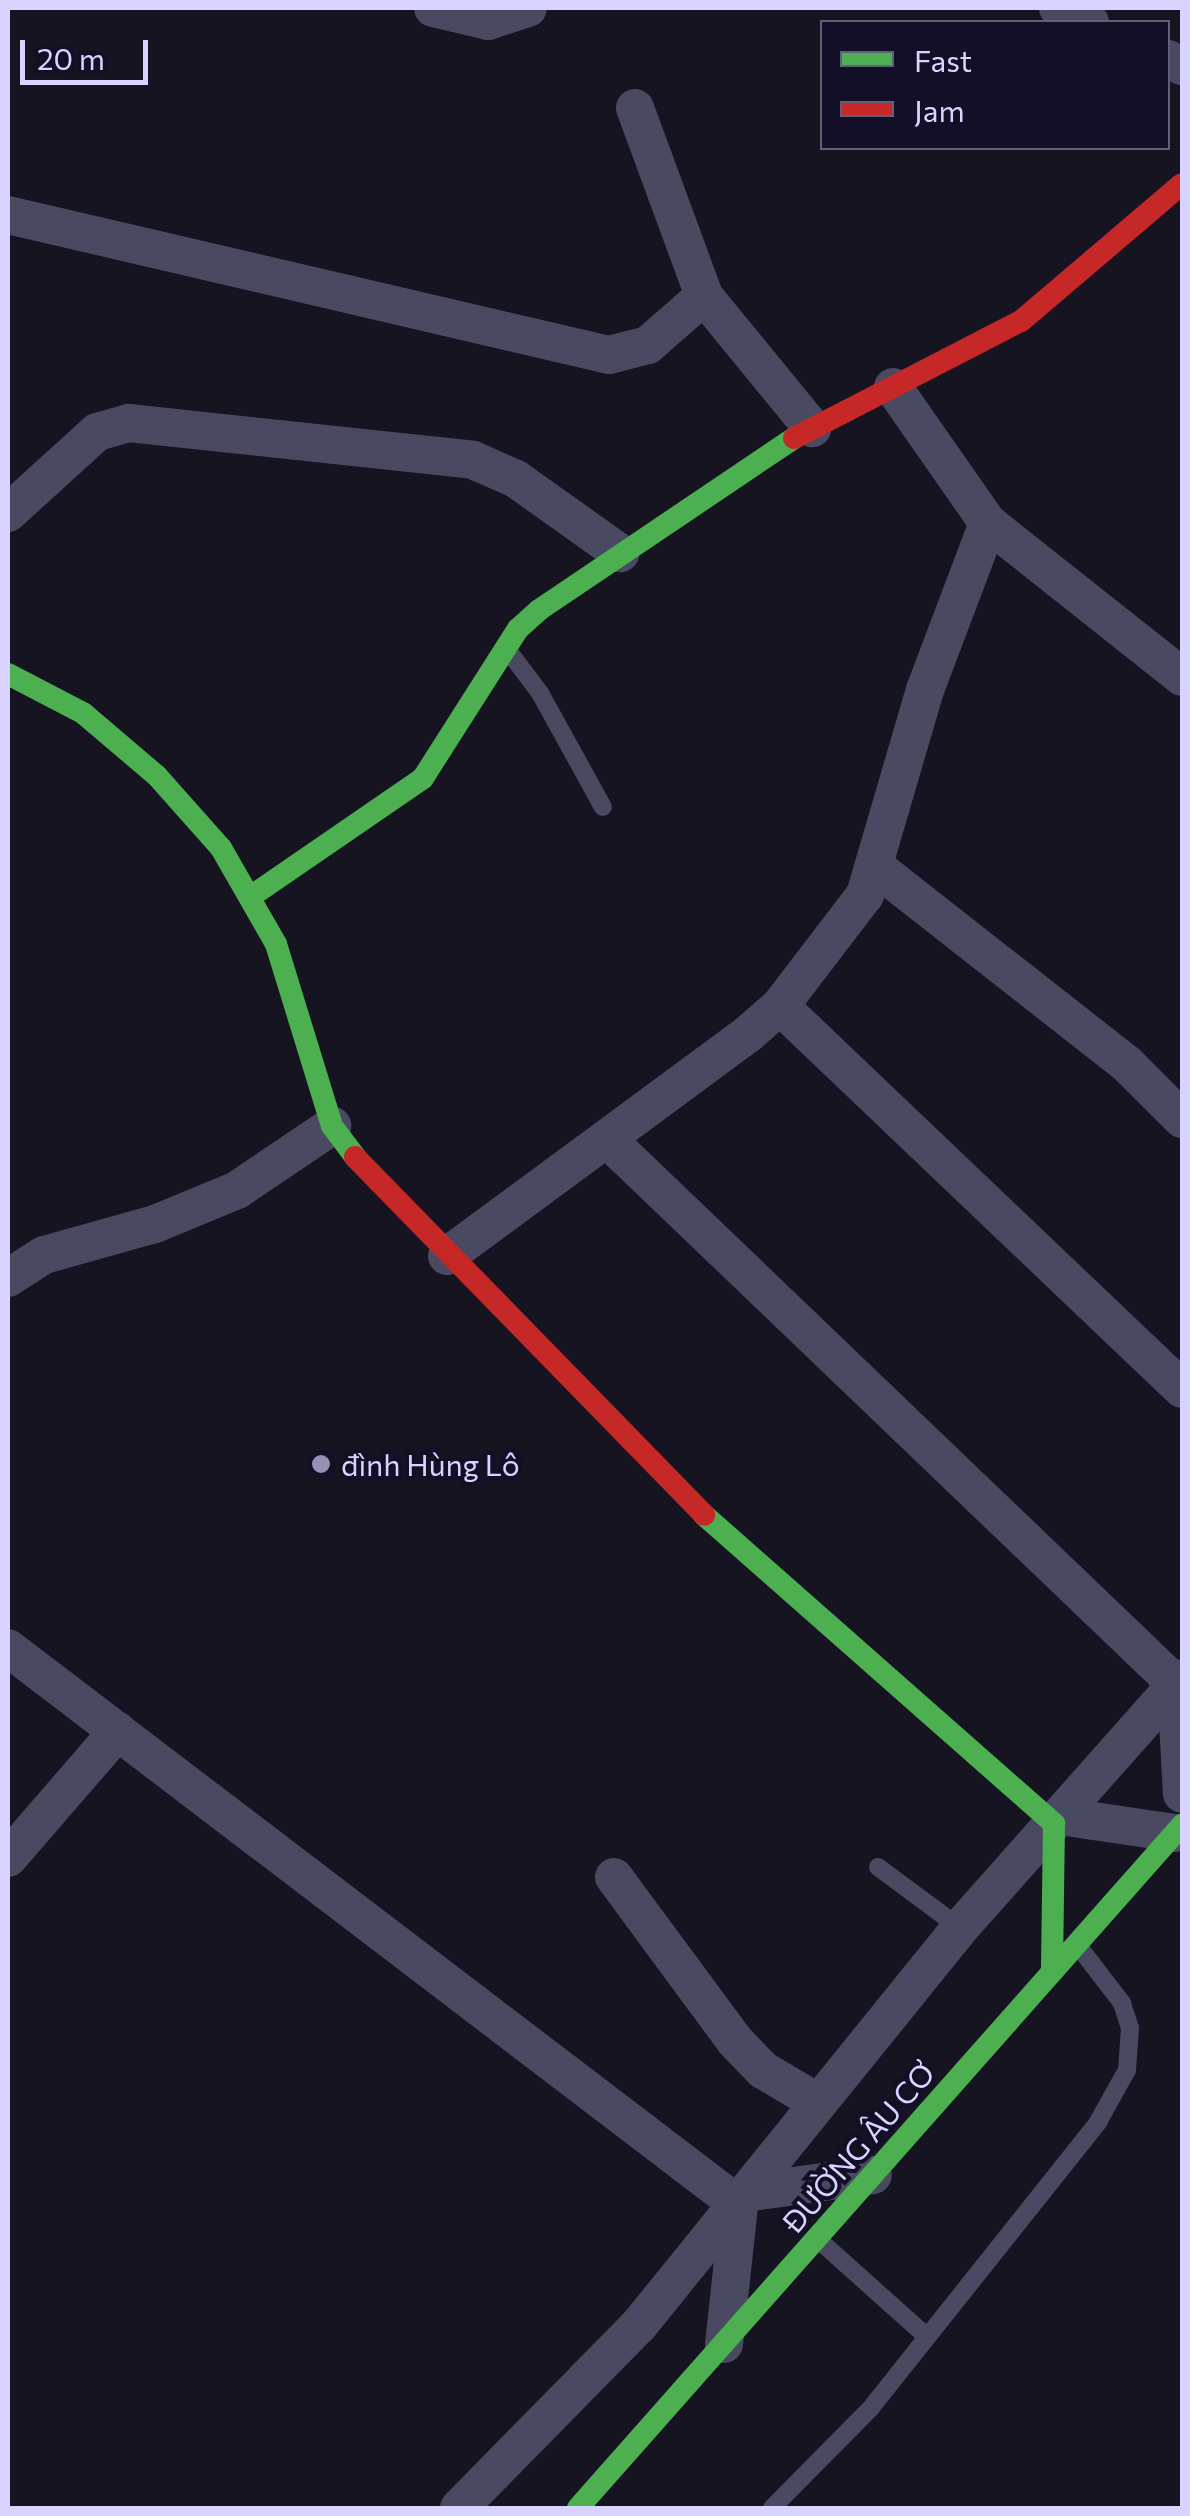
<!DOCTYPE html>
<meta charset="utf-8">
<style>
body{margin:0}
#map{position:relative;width:1190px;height:2516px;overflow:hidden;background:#161421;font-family:Commissioner,sans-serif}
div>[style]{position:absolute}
.lane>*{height:18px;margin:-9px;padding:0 9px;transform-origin:9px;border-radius:9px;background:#4a4962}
.street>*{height:38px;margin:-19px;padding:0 19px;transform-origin:19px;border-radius:19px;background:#4a4962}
.fast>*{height:22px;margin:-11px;padding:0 11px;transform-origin:11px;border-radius:11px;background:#4caf50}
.jam>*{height:22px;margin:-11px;padding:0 11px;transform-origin:11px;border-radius:11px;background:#c62828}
.dots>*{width:28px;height:28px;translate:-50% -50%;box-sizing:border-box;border:5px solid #130f26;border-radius:50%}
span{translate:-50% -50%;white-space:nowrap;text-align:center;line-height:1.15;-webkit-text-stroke:8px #130f26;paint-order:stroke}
.poi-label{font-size:30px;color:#d9d4ff}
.left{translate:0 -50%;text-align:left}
.street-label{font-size:30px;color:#d9d4ff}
.frame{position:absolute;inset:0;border:10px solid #d9d4ff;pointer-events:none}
.legend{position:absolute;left:820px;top:20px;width:350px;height:130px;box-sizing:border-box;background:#130f26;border:2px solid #625e7d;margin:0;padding:12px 18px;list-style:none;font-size:30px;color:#d9d4ff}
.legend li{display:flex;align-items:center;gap:20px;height:50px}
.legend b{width:50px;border:2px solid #625e7d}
.scale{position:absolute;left:20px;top:40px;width:128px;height:45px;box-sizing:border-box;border:5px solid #d9d4ff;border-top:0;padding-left:12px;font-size:30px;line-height:35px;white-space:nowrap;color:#d9d4ff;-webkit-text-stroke:8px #130f26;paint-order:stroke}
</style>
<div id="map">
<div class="lane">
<div style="left:509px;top:652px;width:51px;rotate:52.9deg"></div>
<div style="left:540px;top:693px;width:130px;rotate:61.1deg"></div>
<div style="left:878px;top:1867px;width:102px;rotate:36.6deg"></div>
<div style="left:821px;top:2242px;width:141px;rotate:41.8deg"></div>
<div style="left:772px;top:2508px;width:139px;rotate:-45.3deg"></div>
<div style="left:870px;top:2409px;width:367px;rotate:-51.5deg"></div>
<div style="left:1098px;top:2122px;width:60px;rotate:-60.9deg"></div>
<div style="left:1127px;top:2070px;width:42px;rotate:-85.9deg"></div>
<div style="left:1130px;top:2028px;width:26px;rotate:-108deg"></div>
<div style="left:1122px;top:2003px;width:71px;rotate:-127.5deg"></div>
</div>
<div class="street">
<div style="left:433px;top:8px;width:57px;rotate:13.3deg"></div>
<div style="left:488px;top:21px;width:42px;rotate:-18deg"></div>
<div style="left:1058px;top:8px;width:35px;rotate:24deg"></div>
<div style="left:1168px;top:59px;width:16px;rotate:27deg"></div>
<div style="left:635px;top:108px;width:200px;rotate:69.8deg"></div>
<div style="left:704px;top:296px;width:171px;rotate:50.7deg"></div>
<div style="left:8px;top:215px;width:617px;rotate:13.11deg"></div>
<div style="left:609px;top:355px;width:40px;rotate:-14.4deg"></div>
<div style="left:648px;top:345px;width:74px;rotate:-41.2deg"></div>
<div style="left:893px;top:387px;width:166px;rotate:55.1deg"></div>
<div style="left:988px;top:523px;width:248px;rotate:38.4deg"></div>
<div style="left:8px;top:513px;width:120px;rotate:-42.3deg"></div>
<div style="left:97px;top:432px;width:33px;rotate:-16deg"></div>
<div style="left:129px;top:423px;width:346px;rotate:6.1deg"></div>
<div style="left:473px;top:460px;width:47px;rotate:23.8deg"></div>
<div style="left:516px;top:479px;width:128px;rotate:35.4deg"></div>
<div style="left:877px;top:868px;width:318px;rotate:38.1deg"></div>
<div style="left:1127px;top:1064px;width:78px;rotate:45deg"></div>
<div style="left:780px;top:1006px;width:555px;rotate:43.61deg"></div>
<div style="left:607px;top:1139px;width:788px;rotate:43.77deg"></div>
<div style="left:1176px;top:1684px;width:110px;rotate:86.9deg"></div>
<div style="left:447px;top:1256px;width:374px;rotate:-36.4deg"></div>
<div style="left:748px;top:1034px;width:43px;rotate:-41.2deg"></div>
<div style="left:780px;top:1006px;width:140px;rotate:-52.6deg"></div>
<div style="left:865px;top:895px;width:214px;rotate:-73.7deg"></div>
<div style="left:925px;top:690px;width:178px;rotate:-69.3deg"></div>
<div style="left:8px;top:1278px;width:43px;rotate:-32.6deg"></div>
<div style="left:44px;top:1255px;width:115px;rotate:-15.6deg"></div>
<div style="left:155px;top:1224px;width:89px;rotate:-22.5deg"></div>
<div style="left:237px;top:1190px;width:115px;rotate:-34deg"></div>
<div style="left:8px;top:1648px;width:919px;rotate:37.31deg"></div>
<div style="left:1060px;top:1816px;width:116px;rotate:8.4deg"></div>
<div style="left:8px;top:1858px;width:168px;rotate:-49.1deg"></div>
<div style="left:614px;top:1877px;width:202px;rotate:53.6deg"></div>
<div style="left:734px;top:2040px;width:42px;rotate:46deg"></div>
<div style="left:763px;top:2070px;width:63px;rotate:30.7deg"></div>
<div style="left:751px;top:2192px;width:123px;rotate:-7.9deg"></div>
<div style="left:724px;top:2344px;width:140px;rotate:-83.8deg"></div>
<div style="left:459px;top:2508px;width:257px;rotate:-45.5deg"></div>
<div style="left:639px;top:2325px;width:511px;rotate:-51.04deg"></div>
<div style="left:960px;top:1928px;width:334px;rotate:-48.4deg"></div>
</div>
<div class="fast">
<div style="left:8px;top:674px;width:85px;rotate:27.5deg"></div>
<div style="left:83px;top:713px;width:97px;rotate:40.4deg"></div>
<div style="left:157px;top:776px;width:96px;rotate:48.4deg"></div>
<div style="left:221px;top:848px;width:111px;rotate:60.2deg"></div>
<div style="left:276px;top:944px;width:190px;rotate:72.9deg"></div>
<div style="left:332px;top:1126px;width:39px;rotate:53deg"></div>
<div style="left:253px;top:895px;width:206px;rotate:-34.5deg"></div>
<div style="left:423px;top:778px;width:177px;rotate:-57.5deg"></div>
<div style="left:518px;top:629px;width:28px;rotate:-42deg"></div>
<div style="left:539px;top:610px;width:308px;rotate:-34deg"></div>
<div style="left:704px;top:1515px;width:467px;rotate:41.4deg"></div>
<div style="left:1054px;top:1824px;width:148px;rotate:90.8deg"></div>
<div style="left:578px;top:2508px;width:912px;rotate:-48.51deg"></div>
</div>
<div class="jam">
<div style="left:794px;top:438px;width:255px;rotate:-27.3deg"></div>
<div style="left:1021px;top:321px;width:211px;rotate:-40.4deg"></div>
<div style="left:355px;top:1157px;width:500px;rotate:45.7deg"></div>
</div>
<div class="dots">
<div style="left:321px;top:1464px;background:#9591b1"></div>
</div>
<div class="poi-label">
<span class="left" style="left:341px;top:1464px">đình Hùng Lô</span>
</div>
<div class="street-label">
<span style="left:858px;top:2147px;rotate:-49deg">ĐƯỜNG ÂU CƠ</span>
</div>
<div class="frame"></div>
<ul class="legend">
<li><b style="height:12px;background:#4caf50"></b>Fast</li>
<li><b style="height:12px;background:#c62828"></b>Jam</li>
</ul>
<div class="scale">20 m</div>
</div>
